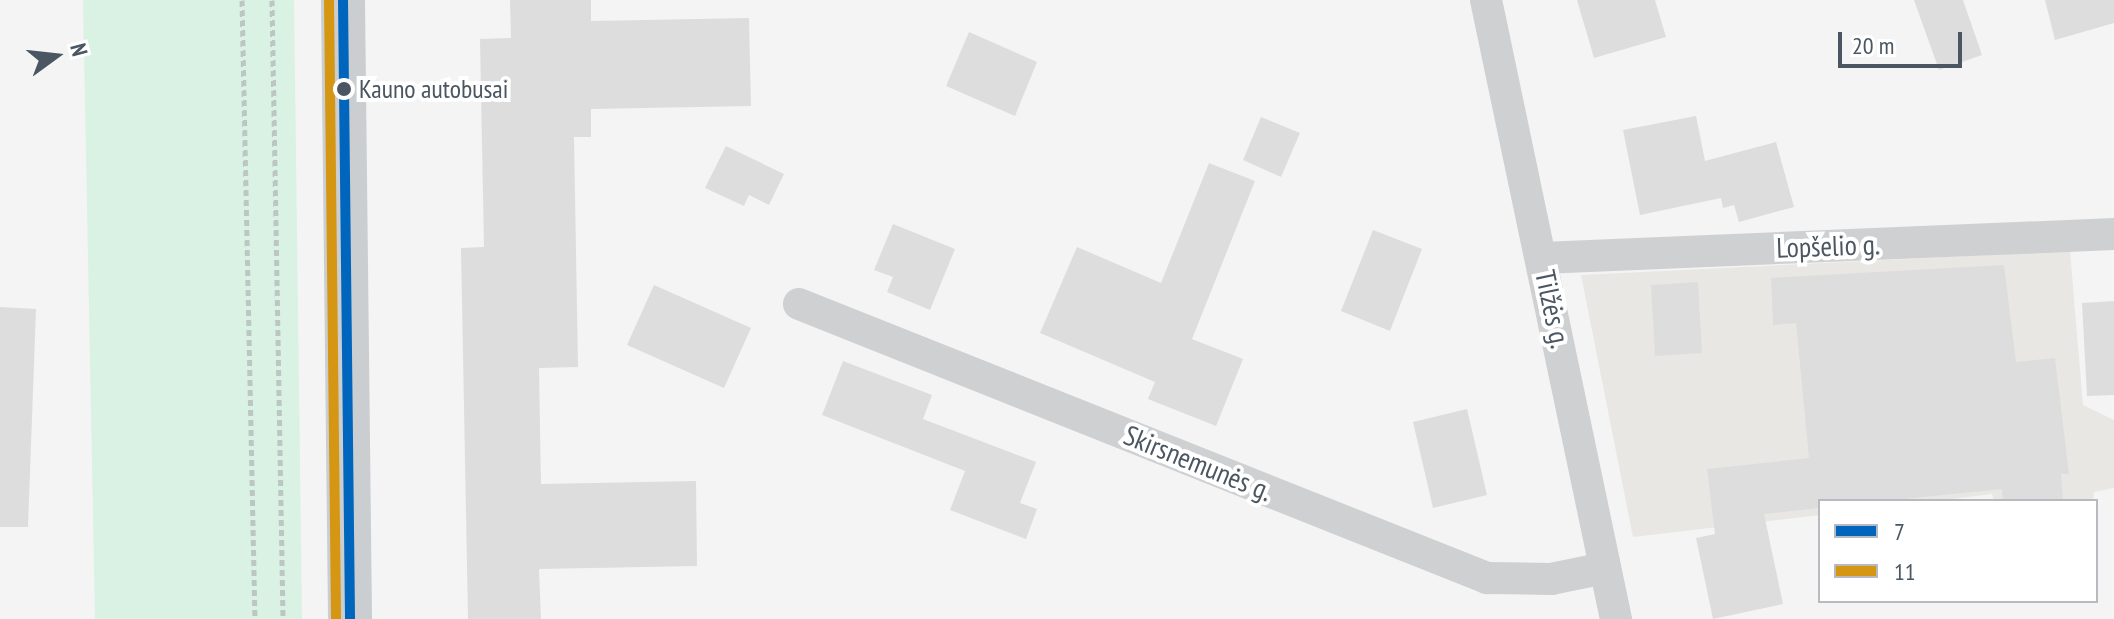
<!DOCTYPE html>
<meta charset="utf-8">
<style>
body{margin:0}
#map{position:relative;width:2114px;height:619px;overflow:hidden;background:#f4f4f4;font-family:"PT Sans Narrow",sans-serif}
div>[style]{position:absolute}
.commercial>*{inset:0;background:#e8e7e3}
.green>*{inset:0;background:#d9f2e3}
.building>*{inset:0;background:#ddddde}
.path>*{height:5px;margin-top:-2.5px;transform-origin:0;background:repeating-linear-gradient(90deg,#bcc7c4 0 6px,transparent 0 10px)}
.minor>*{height:32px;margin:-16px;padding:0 16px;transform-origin:16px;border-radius:16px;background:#ced0d2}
.primary>*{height:44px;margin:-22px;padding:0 22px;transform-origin:22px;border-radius:22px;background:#caced1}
.bus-1>*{height:10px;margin:-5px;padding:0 5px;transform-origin:5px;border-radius:5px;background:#0065bd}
.bus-2>*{height:10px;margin:-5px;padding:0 5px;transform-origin:5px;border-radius:5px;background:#d49613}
.dots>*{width:22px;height:22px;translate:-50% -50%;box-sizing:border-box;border:4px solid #fff;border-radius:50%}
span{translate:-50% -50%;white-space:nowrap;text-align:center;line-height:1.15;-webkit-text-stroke:8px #fff;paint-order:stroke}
.bus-label{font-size:26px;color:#4a5661}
.left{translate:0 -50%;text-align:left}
.street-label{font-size:28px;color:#4a5661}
.legend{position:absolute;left:1818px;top:499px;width:280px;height:104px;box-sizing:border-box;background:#fff;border:2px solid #b7bbc0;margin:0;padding:10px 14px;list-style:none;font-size:24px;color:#4a5661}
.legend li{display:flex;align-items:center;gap:16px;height:40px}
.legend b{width:40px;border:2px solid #b7bbc0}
.north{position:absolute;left:16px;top:16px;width:80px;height:80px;-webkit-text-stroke:6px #fff;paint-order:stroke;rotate:75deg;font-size:22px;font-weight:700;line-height:32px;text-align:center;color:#4a5661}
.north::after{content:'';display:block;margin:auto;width:28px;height:36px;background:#4a5661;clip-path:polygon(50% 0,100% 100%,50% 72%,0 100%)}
.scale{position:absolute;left:1838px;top:32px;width:124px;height:36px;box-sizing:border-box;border:4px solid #4a5661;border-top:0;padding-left:10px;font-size:24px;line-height:28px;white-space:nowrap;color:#4a5661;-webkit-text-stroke:6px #fff;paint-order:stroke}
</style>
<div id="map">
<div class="commercial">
<div style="clip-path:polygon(2070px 251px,2083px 405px,2114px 420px,2114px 488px,2094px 492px,2093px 501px,1994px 501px,1992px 494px,1936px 501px,1820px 501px,1820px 515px,1633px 537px,1581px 275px)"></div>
</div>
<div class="green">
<div style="clip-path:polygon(83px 0,294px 0,302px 619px,95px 619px)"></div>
</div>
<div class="building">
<div style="clip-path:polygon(510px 0,591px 0,591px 21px,749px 18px,751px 106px,591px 109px,591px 137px,574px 137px,578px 367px,539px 368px,541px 484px,696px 481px,697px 566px,539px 569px,541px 619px,468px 619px,461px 248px,484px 247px,480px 39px,511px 38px)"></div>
<div style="clip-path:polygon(1577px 0,1655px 0,1666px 37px,1594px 58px)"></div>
<div style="clip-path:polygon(1914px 0,1963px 0,1982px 55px,1939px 70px)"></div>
<div style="clip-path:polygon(2045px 0,2114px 0,2114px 23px,2055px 40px)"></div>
<div style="clip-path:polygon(969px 32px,1037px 62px,1015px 116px,946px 86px)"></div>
<div style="clip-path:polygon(1696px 116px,1705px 161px,1776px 142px,1794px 207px,1739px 222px,1734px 205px,1723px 208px,1721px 198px,1640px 215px,1623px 130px)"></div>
<div style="clip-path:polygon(1261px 117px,1300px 133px,1281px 177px,1243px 160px)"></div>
<div style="clip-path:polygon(726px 146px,784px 174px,769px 205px,749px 195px,744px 206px,705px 188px)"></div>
<div style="clip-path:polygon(1209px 163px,1255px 181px,1192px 339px,1243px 359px,1216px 426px,1148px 399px,1155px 382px,1040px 333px,1077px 247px,1161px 283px)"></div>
<div style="clip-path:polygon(893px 224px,955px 249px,930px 310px,887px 292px,893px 277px,874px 270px)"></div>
<div style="clip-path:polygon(1373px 230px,1422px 249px,1390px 331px,1341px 311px)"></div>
<div style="clip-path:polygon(2004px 265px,2016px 362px,2055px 358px,2069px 474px,2061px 474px,2063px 501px,2003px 501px,2002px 489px,1884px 501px,1820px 501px,1820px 508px,1764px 514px,1783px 604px,1713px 619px,1696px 538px,1715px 534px,1707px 469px,1809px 458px,1796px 323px,1773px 325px,1771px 278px)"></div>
<div style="clip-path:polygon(1698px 282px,1702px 353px,1655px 356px,1651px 285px)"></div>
<div style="clip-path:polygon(654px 285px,751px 328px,724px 388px,627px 345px)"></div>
<div style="clip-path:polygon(2114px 301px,2114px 395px,2087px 396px,2082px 303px)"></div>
<div style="clip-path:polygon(0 307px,36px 309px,28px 527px,0 527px)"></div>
<div style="clip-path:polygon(843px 361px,932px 395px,923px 419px,1036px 462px,1020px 503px,1037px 509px,1026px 539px,950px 510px,965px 471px,822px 415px)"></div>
<div style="clip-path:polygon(1467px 409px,1487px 495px,1433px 508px,1413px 422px)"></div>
</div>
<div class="path">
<div style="left:242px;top:0;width:619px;rotate:88.8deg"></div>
<div style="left:272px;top:0;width:619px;rotate:88.98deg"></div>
</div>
<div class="minor">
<div style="left:1486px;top:0;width:633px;rotate:78.14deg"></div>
<div style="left:1542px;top:258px;width:573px;rotate:-2.4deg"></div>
<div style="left:799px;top:304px;width:741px;rotate:21.72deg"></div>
<div style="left:1487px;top:578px;width:64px;rotate:0.9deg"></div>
<div style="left:1551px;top:579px;width:55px;rotate:-11.5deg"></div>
</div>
<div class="primary">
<div style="left:343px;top:0;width:619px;rotate:89.35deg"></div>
</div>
<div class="bus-1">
<div style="left:343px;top:0;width:619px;rotate:89.35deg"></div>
</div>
<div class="bus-2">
<div style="left:329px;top:0;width:619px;rotate:89.35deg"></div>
</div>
<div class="dots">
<div style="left:344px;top:89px;background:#4a5661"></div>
</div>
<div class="bus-label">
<span class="left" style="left:359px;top:89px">Kauno autobusai</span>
</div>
<div class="street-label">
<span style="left:1828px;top:246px;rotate:-2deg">Lopšelio g.</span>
<span style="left:1553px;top:309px;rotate:78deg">Tilžės g.</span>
<span style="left:1198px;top:463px;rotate:22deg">Skirsnemunės g.</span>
</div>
<ul class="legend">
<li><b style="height:10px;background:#0065bd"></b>7</li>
<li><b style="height:10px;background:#d49613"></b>11</li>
</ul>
<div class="north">N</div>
<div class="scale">20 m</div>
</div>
